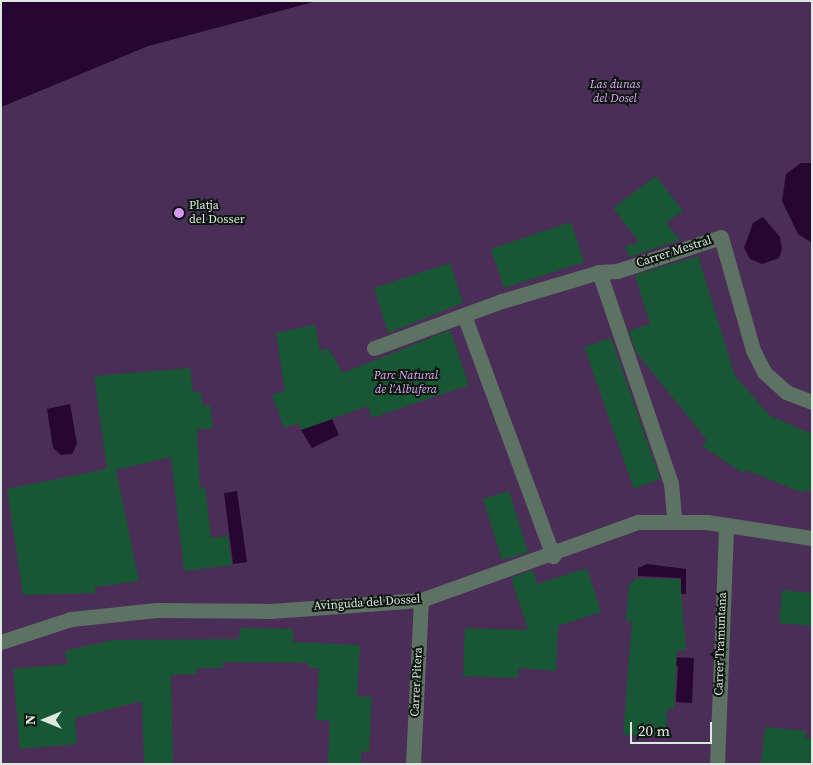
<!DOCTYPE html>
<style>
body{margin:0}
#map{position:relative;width:813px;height:765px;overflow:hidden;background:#1e3124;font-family:"Source Serif 4",serif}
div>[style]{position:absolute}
.green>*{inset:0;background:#4a2e58}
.water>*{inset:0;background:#270634}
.building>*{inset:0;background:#185734}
.street>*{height:15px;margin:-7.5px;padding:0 7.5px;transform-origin:7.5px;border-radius:7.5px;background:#5e7264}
.dots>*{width:14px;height:14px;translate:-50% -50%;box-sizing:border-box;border:2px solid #0e1611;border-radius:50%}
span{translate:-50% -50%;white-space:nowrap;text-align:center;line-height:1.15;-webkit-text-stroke:4px #0e1611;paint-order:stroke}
.park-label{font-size:12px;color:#ddaaf6;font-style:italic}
.poi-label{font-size:12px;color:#dde8e0}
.left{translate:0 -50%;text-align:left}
.street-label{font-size:12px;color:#dde8e0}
.frame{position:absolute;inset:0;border:2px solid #dde8e0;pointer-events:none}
.north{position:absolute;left:20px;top:695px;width:50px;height:50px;-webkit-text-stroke:4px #0e1611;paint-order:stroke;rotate:270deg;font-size:14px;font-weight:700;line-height:20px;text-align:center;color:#dde8e0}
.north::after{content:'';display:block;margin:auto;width:18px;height:22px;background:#dde8e0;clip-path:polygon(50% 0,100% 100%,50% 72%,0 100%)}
.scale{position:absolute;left:630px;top:722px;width:82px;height:22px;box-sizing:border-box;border:2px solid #dde8e0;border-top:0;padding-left:6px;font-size:15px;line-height:18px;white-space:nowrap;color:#dde8e0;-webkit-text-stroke:4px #0e1611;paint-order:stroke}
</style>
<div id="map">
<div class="green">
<div style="clip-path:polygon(317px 1px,812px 1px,812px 764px,1px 764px,1px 107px,148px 46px)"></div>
</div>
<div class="water">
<div style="clip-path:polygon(1px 1px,317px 1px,148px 46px,1px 107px)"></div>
<div style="clip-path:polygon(801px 163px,812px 163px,812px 243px,798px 234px,782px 201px,786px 174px)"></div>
<div style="clip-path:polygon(763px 217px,780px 237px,782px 249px,779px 258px,762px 264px,750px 259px,744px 248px,753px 223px)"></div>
<div style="clip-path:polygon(70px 404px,77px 444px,72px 454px,61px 455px,53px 448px,47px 409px)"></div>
<div style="clip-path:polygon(332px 419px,339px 435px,312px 448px,301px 430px)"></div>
<div style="clip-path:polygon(237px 491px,247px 562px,233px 564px,224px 493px)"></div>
<div style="clip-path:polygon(647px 564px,686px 569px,686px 594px,681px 594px,681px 578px,638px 576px,638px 568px)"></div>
<div style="clip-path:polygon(666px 657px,694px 658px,692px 703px,676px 702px,678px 666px,666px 665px)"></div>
</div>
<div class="building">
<div style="clip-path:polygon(656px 176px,683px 211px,666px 223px,680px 240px,629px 257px,625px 246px,639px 242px,613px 208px)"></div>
<div style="clip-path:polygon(571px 222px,584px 262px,504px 288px,491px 249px)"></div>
<div style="clip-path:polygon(698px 256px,735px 376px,770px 416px,812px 434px,812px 491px,804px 490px,803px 493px,746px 470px,743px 473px,702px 446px,707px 440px,636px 352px,629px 331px,650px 324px,635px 275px)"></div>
<div style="clip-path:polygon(450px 263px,463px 303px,388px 333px,374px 288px)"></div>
<div style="clip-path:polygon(315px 325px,320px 351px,328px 348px,343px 373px,450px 330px,469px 385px,372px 418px,368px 406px,301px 430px,299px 423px,284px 428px,272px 395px,285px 391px,276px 333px)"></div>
<div style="clip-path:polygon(611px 338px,660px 479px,634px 489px,584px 347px)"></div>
<div style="clip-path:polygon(190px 368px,193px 392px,201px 391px,203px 406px,210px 405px,213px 428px,197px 430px,200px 488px,205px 487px,211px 538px,228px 536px,232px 565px,184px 571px,171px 457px,116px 470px,139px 581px,95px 587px,95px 593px,23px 595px,7px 489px,107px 469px,94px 376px)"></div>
<div style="clip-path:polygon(509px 491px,528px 552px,502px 560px,483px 499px)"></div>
<div style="clip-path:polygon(587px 568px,601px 612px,558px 626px,556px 671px,518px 668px,518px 678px,463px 676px,465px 628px,528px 630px,511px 578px,533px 570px,537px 584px)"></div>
<div style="clip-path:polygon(634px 578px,680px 579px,686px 650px,677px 650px,674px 709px,667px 709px,666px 736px,623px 735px,632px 621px,626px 621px,629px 582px,634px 583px)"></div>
<div style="clip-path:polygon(782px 590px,812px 593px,812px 626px,779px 623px)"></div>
<div style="clip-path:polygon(240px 628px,293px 629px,293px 642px,360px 645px,357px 696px,372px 697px,369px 752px,361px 751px,361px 764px,328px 764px,330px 721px,316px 720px,319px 668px,309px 668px,309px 663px,223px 662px,223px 668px,197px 668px,197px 674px,171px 675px,173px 764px,144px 764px,142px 701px,75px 718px,77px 744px,20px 749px,13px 669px,68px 664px,65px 651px,112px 640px,239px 639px)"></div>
<div style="clip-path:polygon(765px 727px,806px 731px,805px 738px,812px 738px,812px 764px,761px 764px)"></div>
</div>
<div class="street">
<div style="left:599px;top:272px;width:223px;rotate:71.2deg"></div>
<div style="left:671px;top:483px;width:37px;rotate:85deg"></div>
<div style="left:465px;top:318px;width:254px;rotate:69.7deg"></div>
<div style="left:374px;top:348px;width:136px;rotate:-20.2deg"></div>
<div style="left:502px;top:301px;width:101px;rotate:-16.6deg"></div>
<div style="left:599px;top:272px;width:18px;rotate:-3deg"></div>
<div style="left:617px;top:271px;width:109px;rotate:-18.1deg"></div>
<div style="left:721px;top:237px;width:117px;rotate:74.2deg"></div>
<div style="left:753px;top:350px;width:25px;rotate:63deg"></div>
<div style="left:764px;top:372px;width:30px;rotate:42deg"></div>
<div style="left:786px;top:392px;width:28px;rotate:21deg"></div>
<div style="left:1px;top:642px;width:74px;rotate:-18.2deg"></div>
<div style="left:71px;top:619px;width:86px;rotate:-6deg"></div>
<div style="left:157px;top:610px;width:114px;rotate:0.5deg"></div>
<div style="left:271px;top:611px;width:150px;rotate:-4.2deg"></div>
<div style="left:421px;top:600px;width:231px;rotate:-19.8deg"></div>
<div style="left:638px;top:522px;width:69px"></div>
<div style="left:707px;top:522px;width:106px;rotate:8.7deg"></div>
<div style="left:413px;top:764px;width:164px;rotate:-87.2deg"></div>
<div style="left:717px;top:764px;width:239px;rotate:-87.8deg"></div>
</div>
<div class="dots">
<div style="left:179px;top:213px;background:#d99af7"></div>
</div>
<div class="park-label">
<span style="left:615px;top:92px">Las dunas<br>del Dosel</span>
<span style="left:406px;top:383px">Parc Natural<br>de l'Albufera</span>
</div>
<div class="poi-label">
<span class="left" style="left:189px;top:213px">Platja<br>del Dosser</span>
</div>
<div class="street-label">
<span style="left:674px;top:252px;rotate:-18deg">Carrer Mestral</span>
<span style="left:367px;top:603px;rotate:-4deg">Avinguda del Dossel</span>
<span style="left:721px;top:644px;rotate:-88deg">Carrer Tramuntana</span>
<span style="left:417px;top:682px;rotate:-87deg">Carrer Pitera</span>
</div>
<div class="frame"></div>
<div class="north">N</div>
<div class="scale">20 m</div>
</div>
